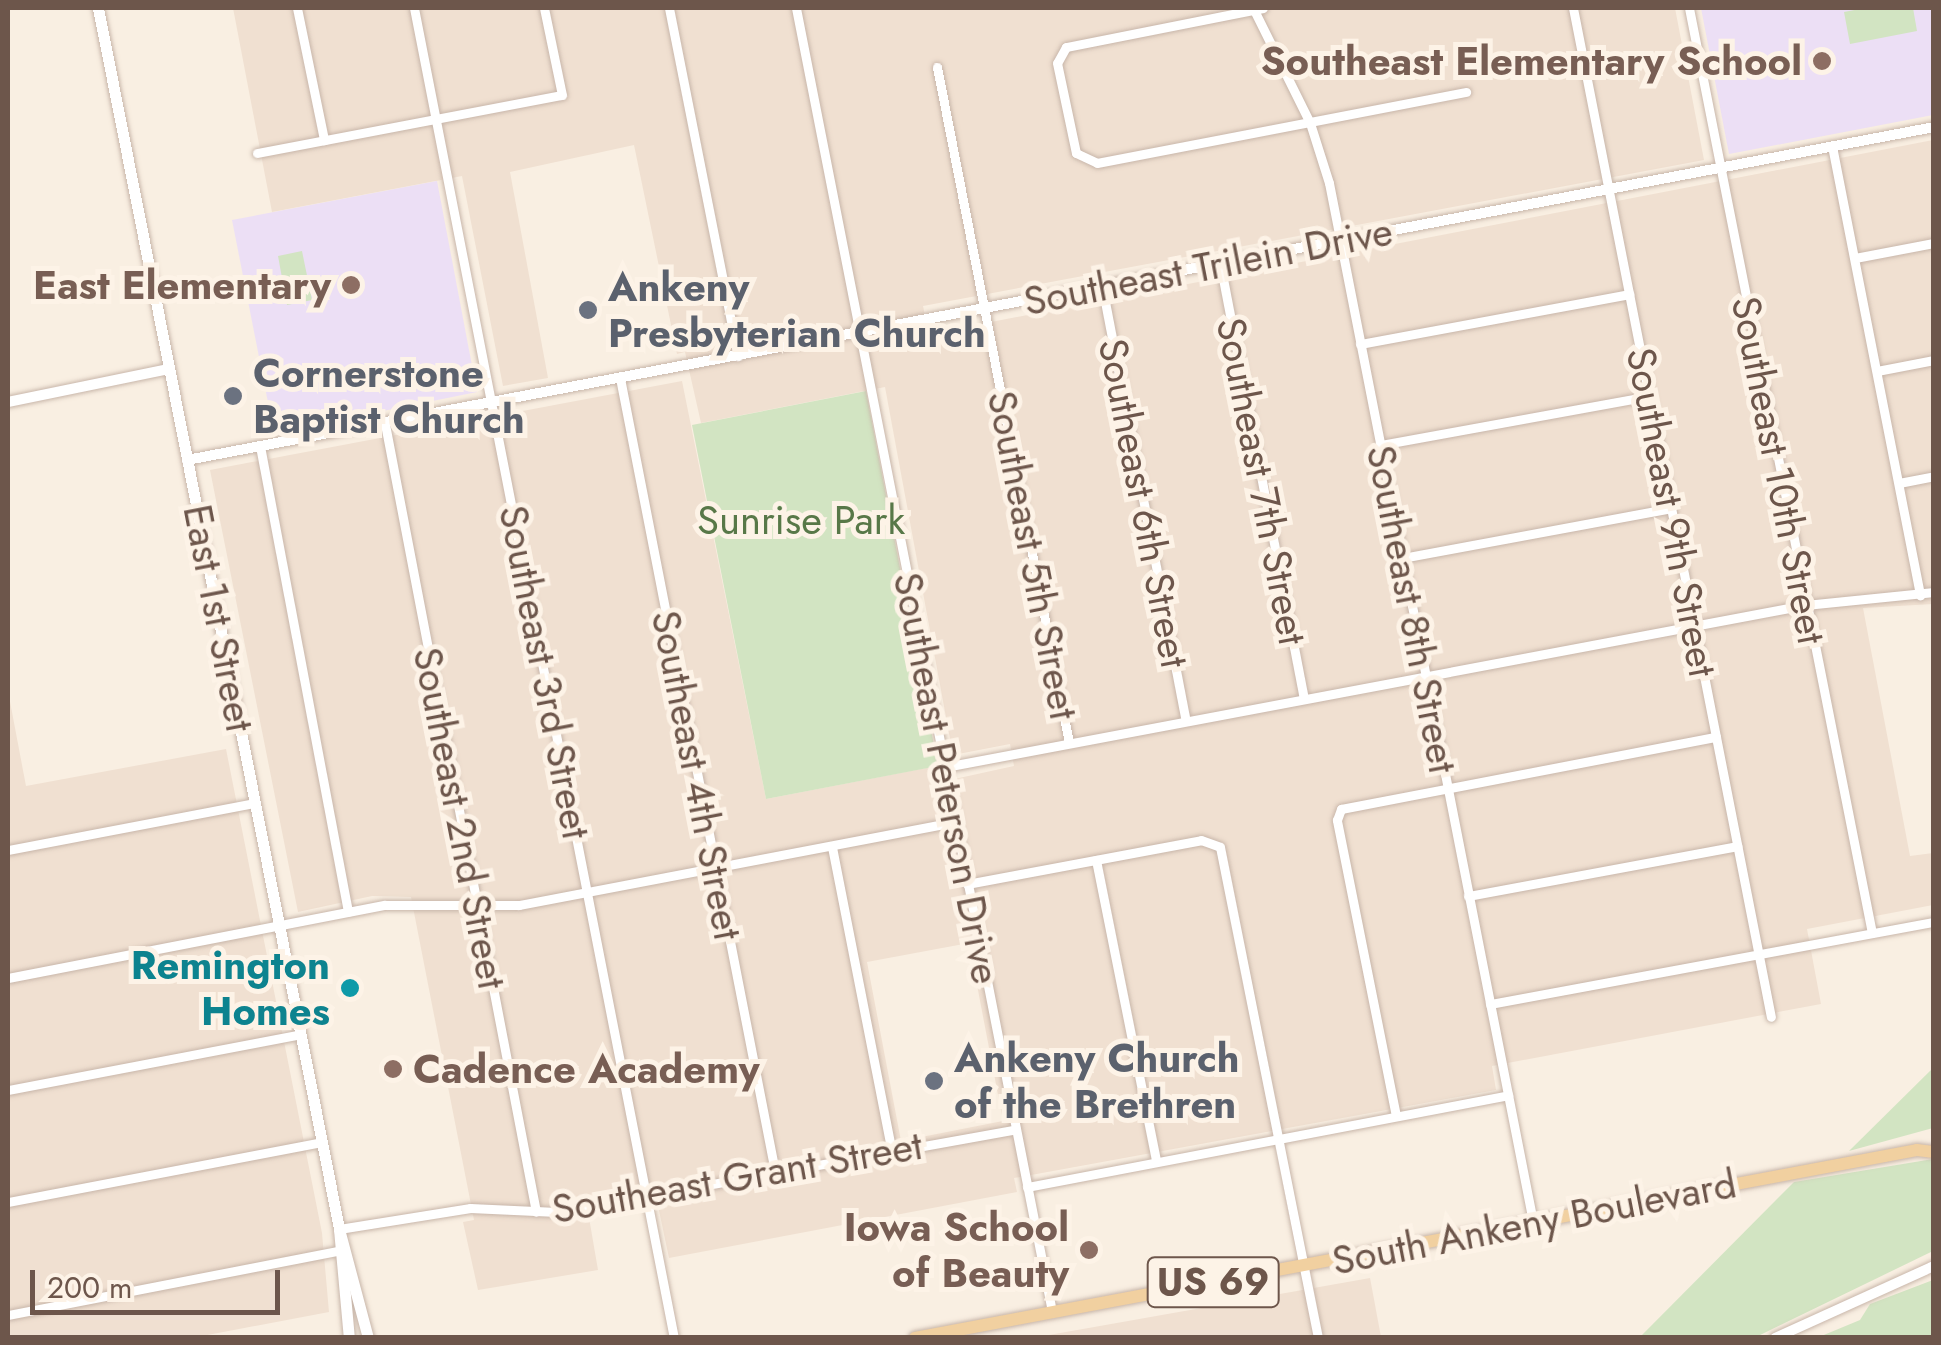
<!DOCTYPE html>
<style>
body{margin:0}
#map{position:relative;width:1941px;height:1345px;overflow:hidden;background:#f9efe2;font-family:Jost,sans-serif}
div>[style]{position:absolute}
.residential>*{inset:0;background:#f0e0d1}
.education>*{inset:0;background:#ecdff5}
.green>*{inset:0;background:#d2e4c2}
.roads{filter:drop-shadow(0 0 2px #c8b6aa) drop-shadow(0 0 2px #c8b6aa)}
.minor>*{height:9px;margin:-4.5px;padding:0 4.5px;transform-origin:4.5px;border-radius:4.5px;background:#fff}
.tertiary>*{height:10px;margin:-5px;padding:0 5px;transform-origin:5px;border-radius:5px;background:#fff}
.secondary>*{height:11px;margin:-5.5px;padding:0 5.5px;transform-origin:5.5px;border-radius:5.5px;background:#fff}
.primary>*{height:12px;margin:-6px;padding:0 6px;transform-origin:6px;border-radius:6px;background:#f1d0a0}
.dots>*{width:28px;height:28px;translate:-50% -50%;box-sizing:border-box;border:5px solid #fdf3e7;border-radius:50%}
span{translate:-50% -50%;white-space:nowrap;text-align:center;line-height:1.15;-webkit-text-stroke:10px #fdf3e7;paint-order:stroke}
.shield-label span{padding:2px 8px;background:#fdf3e7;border:2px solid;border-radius:8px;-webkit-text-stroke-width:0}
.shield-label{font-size:38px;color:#6d564b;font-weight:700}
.education-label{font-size:40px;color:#785e54;font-weight:700}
.right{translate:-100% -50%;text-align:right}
.left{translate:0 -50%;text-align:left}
.street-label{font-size:40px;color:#6d564b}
.worship-label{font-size:40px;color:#5b616d;font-weight:700}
.park-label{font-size:40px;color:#587848}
.culture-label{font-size:40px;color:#0d838f;font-weight:700}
.frame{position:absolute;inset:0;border:10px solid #6d564b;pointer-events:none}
.scale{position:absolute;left:30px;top:1270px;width:250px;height:45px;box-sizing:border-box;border:5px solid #6d564b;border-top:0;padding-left:12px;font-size:30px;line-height:35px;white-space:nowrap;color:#6d564b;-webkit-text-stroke:8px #fdf3e7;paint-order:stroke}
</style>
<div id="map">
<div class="residential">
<div style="clip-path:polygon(evenodd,233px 8px,1675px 8px,1704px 160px,923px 306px,929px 334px,1933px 140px,1933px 604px,1863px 608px,1910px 856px,1933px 853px,1933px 905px,1807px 929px,1821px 1004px,1492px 1066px,1496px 1090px,1014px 1178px,1017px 1192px,669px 1258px,654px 1187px,586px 1200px,598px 1270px,478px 1290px,463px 1222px,474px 1220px,411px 897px,372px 896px,298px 912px,210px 470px,682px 381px,766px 799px,931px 767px,936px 783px,1014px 766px,1010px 744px,953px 755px,885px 387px,701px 423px,685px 352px,677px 354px,634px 145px,510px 172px,548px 378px,503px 386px,462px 176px,272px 212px,233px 8px,969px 943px,1003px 1121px,901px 1141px,867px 962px,969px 943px)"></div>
<div style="clip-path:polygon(8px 691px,26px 786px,226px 749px,322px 1233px,329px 1312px,197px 1337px,8px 1337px)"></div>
<div style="clip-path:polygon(1370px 1278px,1381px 1337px,1032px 1338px)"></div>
</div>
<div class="education">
<div style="clip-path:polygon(1701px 8px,1933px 8px,1933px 115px,1729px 154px)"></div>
<div style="clip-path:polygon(437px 181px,477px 392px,274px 433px,232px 220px)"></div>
</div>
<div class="green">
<div style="clip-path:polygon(1865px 8px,1913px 8px,1917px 31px,1850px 44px,1844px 12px)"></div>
<div style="clip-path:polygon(302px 251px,312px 300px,287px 305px,278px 256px)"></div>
<div style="clip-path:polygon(866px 391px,938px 766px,766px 799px,692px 425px)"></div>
<div style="clip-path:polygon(1933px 1068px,1933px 1128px,1849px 1151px)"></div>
<div style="clip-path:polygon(1933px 1159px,1933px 1251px,1756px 1337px,1640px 1337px,1794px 1182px)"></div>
<div style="clip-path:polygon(1933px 1280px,1933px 1337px,1819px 1337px,1860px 1320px,1870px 1304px)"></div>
</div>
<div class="roads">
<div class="minor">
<div style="left:297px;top:8px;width:135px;rotate:78.4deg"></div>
<div style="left:414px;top:8px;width:1355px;rotate:78.94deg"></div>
<div style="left:669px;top:8px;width:355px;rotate:78.8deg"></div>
<div style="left:796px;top:8px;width:1329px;rotate:78.89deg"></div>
<div style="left:1253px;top:8px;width:128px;rotate:63.6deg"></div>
<div style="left:1310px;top:123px;width:63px;rotate:72.4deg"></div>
<div style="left:1329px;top:183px;width:1059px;rotate:78.89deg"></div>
<div style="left:1263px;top:8px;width:201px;rotate:168.8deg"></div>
<div style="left:1066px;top:47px;width:18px;rotate:119deg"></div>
<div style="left:1057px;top:63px;width:92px;rotate:78.1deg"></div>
<div style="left:1076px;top:153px;width:23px;rotate:25deg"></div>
<div style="left:1097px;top:163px;width:376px;rotate:-10.9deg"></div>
<div style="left:1573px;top:8px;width:1028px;rotate:78.9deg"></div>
<div style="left:1689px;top:8px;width:943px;rotate:78.81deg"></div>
<div style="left:937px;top:67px;width:689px;rotate:78.95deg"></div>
<div style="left:1832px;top:146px;width:458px;rotate:78.9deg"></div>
<div style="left:257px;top:153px;width:310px;rotate:-10.8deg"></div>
<div style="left:562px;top:95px;width:89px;rotate:-101.7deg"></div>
<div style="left:1855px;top:258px;width:80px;rotate:-10.8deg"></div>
<div style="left:1220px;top:263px;width:443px;rotate:79.1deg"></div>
<div style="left:1102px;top:286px;width:443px;rotate:79.1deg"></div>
<div style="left:1360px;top:344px;width:274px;rotate:-10.5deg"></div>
<div style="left:1877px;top:371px;width:58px;rotate:-10.9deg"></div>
<div style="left:620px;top:378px;width:809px;rotate:78.95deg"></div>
<div style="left:385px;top:424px;width:802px;rotate:79.15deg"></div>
<div style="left:1380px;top:445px;width:273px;rotate:-10.3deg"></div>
<div style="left:260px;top:446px;width:474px;rotate:79.3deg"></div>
<div style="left:1899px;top:483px;width:36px;rotate:-11deg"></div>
<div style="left:1402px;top:558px;width:274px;rotate:-10.5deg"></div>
<div style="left:945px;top:767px;width:875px;rotate:-10.67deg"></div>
<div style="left:1805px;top:605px;width:130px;rotate:-5.8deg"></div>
<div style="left:832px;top:847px;width:311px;rotate:78.9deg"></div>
<div style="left:8px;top:850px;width:251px;rotate:-10.8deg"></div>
<div style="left:1096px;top:860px;width:306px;rotate:78.7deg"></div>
<div style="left:967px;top:884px;width:238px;rotate:-10.6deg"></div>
<div style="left:1201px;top:840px;width:20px;rotate:20deg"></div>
<div style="left:1220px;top:847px;width:501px;rotate:78.71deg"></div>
<div style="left:1468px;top:896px;width:274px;rotate:-10.5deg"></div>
<div style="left:8px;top:978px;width:384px;rotate:-11deg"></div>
<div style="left:385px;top:905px;width:134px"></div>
<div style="left:519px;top:905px;width:444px;rotate:-10.8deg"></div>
<div style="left:1490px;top:1004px;width:452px;rotate:-10.5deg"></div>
<div style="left:8px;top:1090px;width:298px;rotate:-10.8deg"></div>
<div style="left:1396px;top:1116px;width:302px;rotate:-101.3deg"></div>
<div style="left:1337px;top:820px;width:12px;rotate:-70deg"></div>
<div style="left:1341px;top:809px;width:382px;rotate:-10.9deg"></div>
<div style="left:1027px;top:1187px;width:490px;rotate:-10.8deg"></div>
<div style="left:8px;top:1202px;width:320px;rotate:-10.8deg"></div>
<div style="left:339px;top:1229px;width:133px;rotate:-9.1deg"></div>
<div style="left:470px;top:1208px;width:87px;rotate:2.6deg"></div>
<div style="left:557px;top:1212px;width:466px;rotate:-10.2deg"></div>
<div style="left:8px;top:1315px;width:334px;rotate:-11deg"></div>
</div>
<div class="tertiary">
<div style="left:8px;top:402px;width:164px;rotate:-11.6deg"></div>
<div style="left:187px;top:460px;width:1778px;rotate:-10.79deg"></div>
<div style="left:1775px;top:1338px;width:175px;rotate:-24.4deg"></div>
</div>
<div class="secondary">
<div style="left:98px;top:8px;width:1245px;rotate:78.83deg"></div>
<div style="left:339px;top:1229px;width:113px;rotate:75.1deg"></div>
<div style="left:339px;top:1229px;width:109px;rotate:84.8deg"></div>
</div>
<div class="primary">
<div style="left:915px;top:1338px;width:1019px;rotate:-10.63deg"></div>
<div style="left:1917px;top:1150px;width:17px;rotate:7deg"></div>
</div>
</div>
<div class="dots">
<div style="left:1822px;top:61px;background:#8d6e63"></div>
<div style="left:351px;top:285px;background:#8d6e63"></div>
<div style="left:588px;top:310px;background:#6b7280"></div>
<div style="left:233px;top:396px;background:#6b7280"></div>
<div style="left:350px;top:988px;background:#0f9aa8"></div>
<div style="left:393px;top:1069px;background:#8d6e63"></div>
<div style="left:934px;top:1081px;background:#6b7280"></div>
<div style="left:1089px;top:1250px;background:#8d6e63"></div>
</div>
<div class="shield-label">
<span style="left:1213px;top:1282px">US 69</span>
</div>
<div class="education-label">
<span class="right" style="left:1802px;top:61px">Southeast Elementary School</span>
<span class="right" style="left:331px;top:285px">East Elementary</span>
<span class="left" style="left:413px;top:1069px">Cadence Academy</span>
<span class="right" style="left:1069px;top:1250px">Iowa School<br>of Beauty</span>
</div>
<div class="street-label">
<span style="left:1208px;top:266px;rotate:-11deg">Southeast Trilein Drive</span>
<span style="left:1779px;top:470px;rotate:79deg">Southeast 10th Street</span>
<span style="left:1262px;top:481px;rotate:79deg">Southeast 7th Street</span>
<span style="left:1144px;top:503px;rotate:79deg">Southeast 6th Street</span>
<span style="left:1672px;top:512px;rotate:79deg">Southeast 9th Street</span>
<span style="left:1033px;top:555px;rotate:79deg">Southeast 5th Street</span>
<span style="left:1412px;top:609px;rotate:79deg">Southeast 8th Street</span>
<span style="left:219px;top:618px;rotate:79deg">East 1st Street</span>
<span style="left:545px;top:672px;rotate:79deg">Southeast 3rd Street</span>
<span style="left:697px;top:775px;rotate:79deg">Southeast 4th Street</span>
<span style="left:947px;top:778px;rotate:79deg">Southeast Peterson Drive</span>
<span style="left:460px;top:818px;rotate:79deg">Southeast 2nd Street</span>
<span style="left:737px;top:1177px;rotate:-10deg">Southeast Grant Street</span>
<span style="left:1534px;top:1222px;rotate:-11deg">South Ankeny Boulevard</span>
</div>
<div class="worship-label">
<span class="left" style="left:608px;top:310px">Ankeny<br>Presbyterian Church</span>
<span class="left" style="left:253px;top:396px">Cornerstone<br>Baptist Church</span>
<span class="left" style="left:954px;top:1081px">Ankeny Church<br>of the Brethren</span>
</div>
<div class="park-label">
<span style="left:801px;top:520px">Sunrise Park</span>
</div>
<div class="culture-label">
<span class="right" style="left:330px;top:988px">Remington<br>Homes</span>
</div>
<div class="frame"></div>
<div class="scale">200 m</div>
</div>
